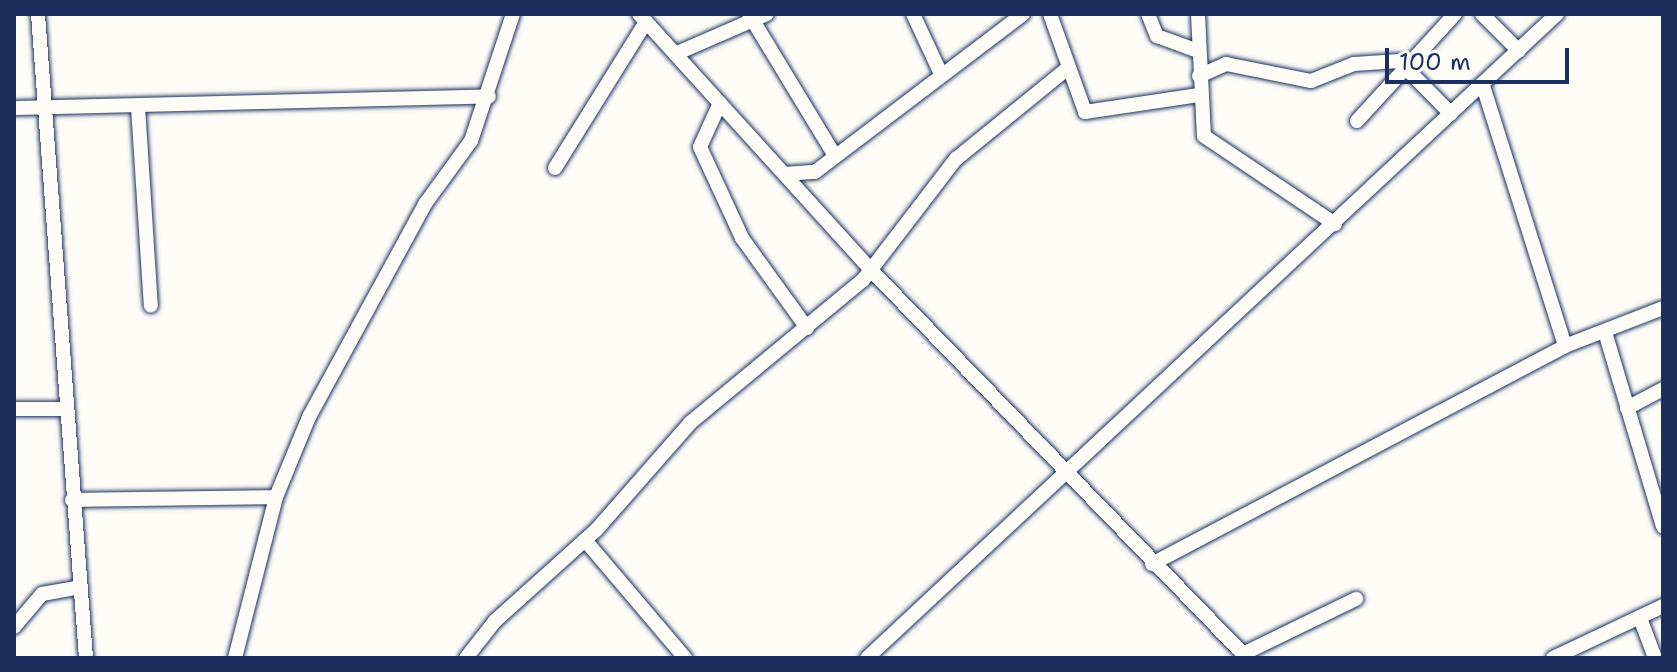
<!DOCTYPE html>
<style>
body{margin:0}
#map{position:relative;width:1677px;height:672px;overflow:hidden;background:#fdfcf7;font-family:"Shantell Sans",sans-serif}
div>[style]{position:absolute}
.roads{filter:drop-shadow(0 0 2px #1b2f5e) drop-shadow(0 0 2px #1b2f5e)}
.minor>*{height:14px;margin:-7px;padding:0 7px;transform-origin:7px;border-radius:7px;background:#fdfcf7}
span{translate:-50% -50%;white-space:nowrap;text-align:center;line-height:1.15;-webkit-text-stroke:8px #fdfcf7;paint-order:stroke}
.frame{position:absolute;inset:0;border:16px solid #1b2f5e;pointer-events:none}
.scale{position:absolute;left:1385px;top:48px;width:184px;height:36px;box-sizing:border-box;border:4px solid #1b2f5e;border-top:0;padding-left:10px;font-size:24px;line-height:28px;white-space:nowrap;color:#1b2f5e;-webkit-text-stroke:6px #fdfcf7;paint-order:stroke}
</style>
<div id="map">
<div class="roads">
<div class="minor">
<div style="left:38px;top:14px;width:646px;rotate:85.74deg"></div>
<div style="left:639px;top:14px;width:343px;rotate:47.8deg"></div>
<div style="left:869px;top:268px;width:543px;rotate:45.9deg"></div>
<div style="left:749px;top:14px;width:166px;rotate:58.8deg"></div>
<div style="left:913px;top:14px;width:64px;rotate:65deg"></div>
<div style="left:1050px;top:14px;width:104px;rotate:70.3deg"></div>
<div style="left:1085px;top:112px;width:115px;rotate:-8.5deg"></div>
<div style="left:1148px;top:14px;width:24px;rotate:68deg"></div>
<div style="left:1157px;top:36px;width:44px;rotate:20.1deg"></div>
<div style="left:1198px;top:14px;width:122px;rotate:87.2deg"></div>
<div style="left:1204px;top:136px;width:158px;rotate:33.9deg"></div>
<div style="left:1482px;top:14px;width:52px;rotate:45deg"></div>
<div style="left:675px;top:54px;width:100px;rotate:-23.5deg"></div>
<div style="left:1199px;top:76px;width:30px;rotate:-24deg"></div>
<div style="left:1226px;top:64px;width:87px;rotate:11.3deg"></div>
<div style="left:1311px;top:81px;width:46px;rotate:-21.6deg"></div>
<div style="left:1354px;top:64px;width:45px;rotate:-3.8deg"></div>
<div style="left:1399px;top:61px;width:74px;rotate:45.5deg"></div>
<div style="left:1484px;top:89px;width:269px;rotate:72.5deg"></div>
<div style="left:720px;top:103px;width:48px;rotate:114.4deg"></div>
<div style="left:700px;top:147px;width:100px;rotate:65.2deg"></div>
<div style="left:742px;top:238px;width:111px;rotate:54.2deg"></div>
<div style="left:138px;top:107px;width:199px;rotate:86.3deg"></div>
<div style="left:14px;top:108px;width:475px;rotate:-1.4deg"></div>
<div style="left:1357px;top:121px;width:145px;rotate:-47.5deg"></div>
<div style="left:555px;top:168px;width:172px;rotate:-58.1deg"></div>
<div style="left:784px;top:174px;width:31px;rotate:-4deg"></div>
<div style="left:815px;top:172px;width:261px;rotate:-37.2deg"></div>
<div style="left:1605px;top:332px;width:203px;rotate:73.4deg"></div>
<div style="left:1627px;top:408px;width:41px;rotate:-27.8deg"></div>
<div style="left:14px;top:409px;width:49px"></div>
<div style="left:72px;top:500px;width:204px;rotate:-0.8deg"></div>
<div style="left:585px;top:540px;width:155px;rotate:49.7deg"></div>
<div style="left:1152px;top:564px;width:467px;rotate:-27.8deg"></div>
<div style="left:1565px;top:346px;width:105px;rotate:-21.2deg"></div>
<div style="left:1640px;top:618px;width:43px;rotate:69.4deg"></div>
<div style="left:14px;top:627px;width:43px;rotate:-49.7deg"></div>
<div style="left:42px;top:594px;width:39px;rotate:-10deg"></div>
<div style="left:1243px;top:654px;width:126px;rotate:-26deg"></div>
<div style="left:235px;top:658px;width:166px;rotate:-75.7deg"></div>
<div style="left:276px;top:497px;width:87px;rotate:-67.6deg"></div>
<div style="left:309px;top:417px;width:243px;rotate:-61.4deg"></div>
<div style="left:425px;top:204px;width:78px;rotate:-53.9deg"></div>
<div style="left:471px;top:141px;width:134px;rotate:-71.7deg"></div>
<div style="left:466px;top:658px;width:47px;rotate:-51.9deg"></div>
<div style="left:495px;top:621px;width:137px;rotate:-42deg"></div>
<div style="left:597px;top:529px;width:141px;rotate:-48.7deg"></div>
<div style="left:690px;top:423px;width:224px;rotate:-39.6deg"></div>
<div style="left:863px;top:280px;width:153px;rotate:-52.5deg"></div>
<div style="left:956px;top:159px;width:144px;rotate:-39.1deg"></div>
<div style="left:867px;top:658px;width:944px;rotate:-43.03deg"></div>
<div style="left:1553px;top:658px;width:122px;rotate:-25.3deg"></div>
</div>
</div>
<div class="frame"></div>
<div class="scale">100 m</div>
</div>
